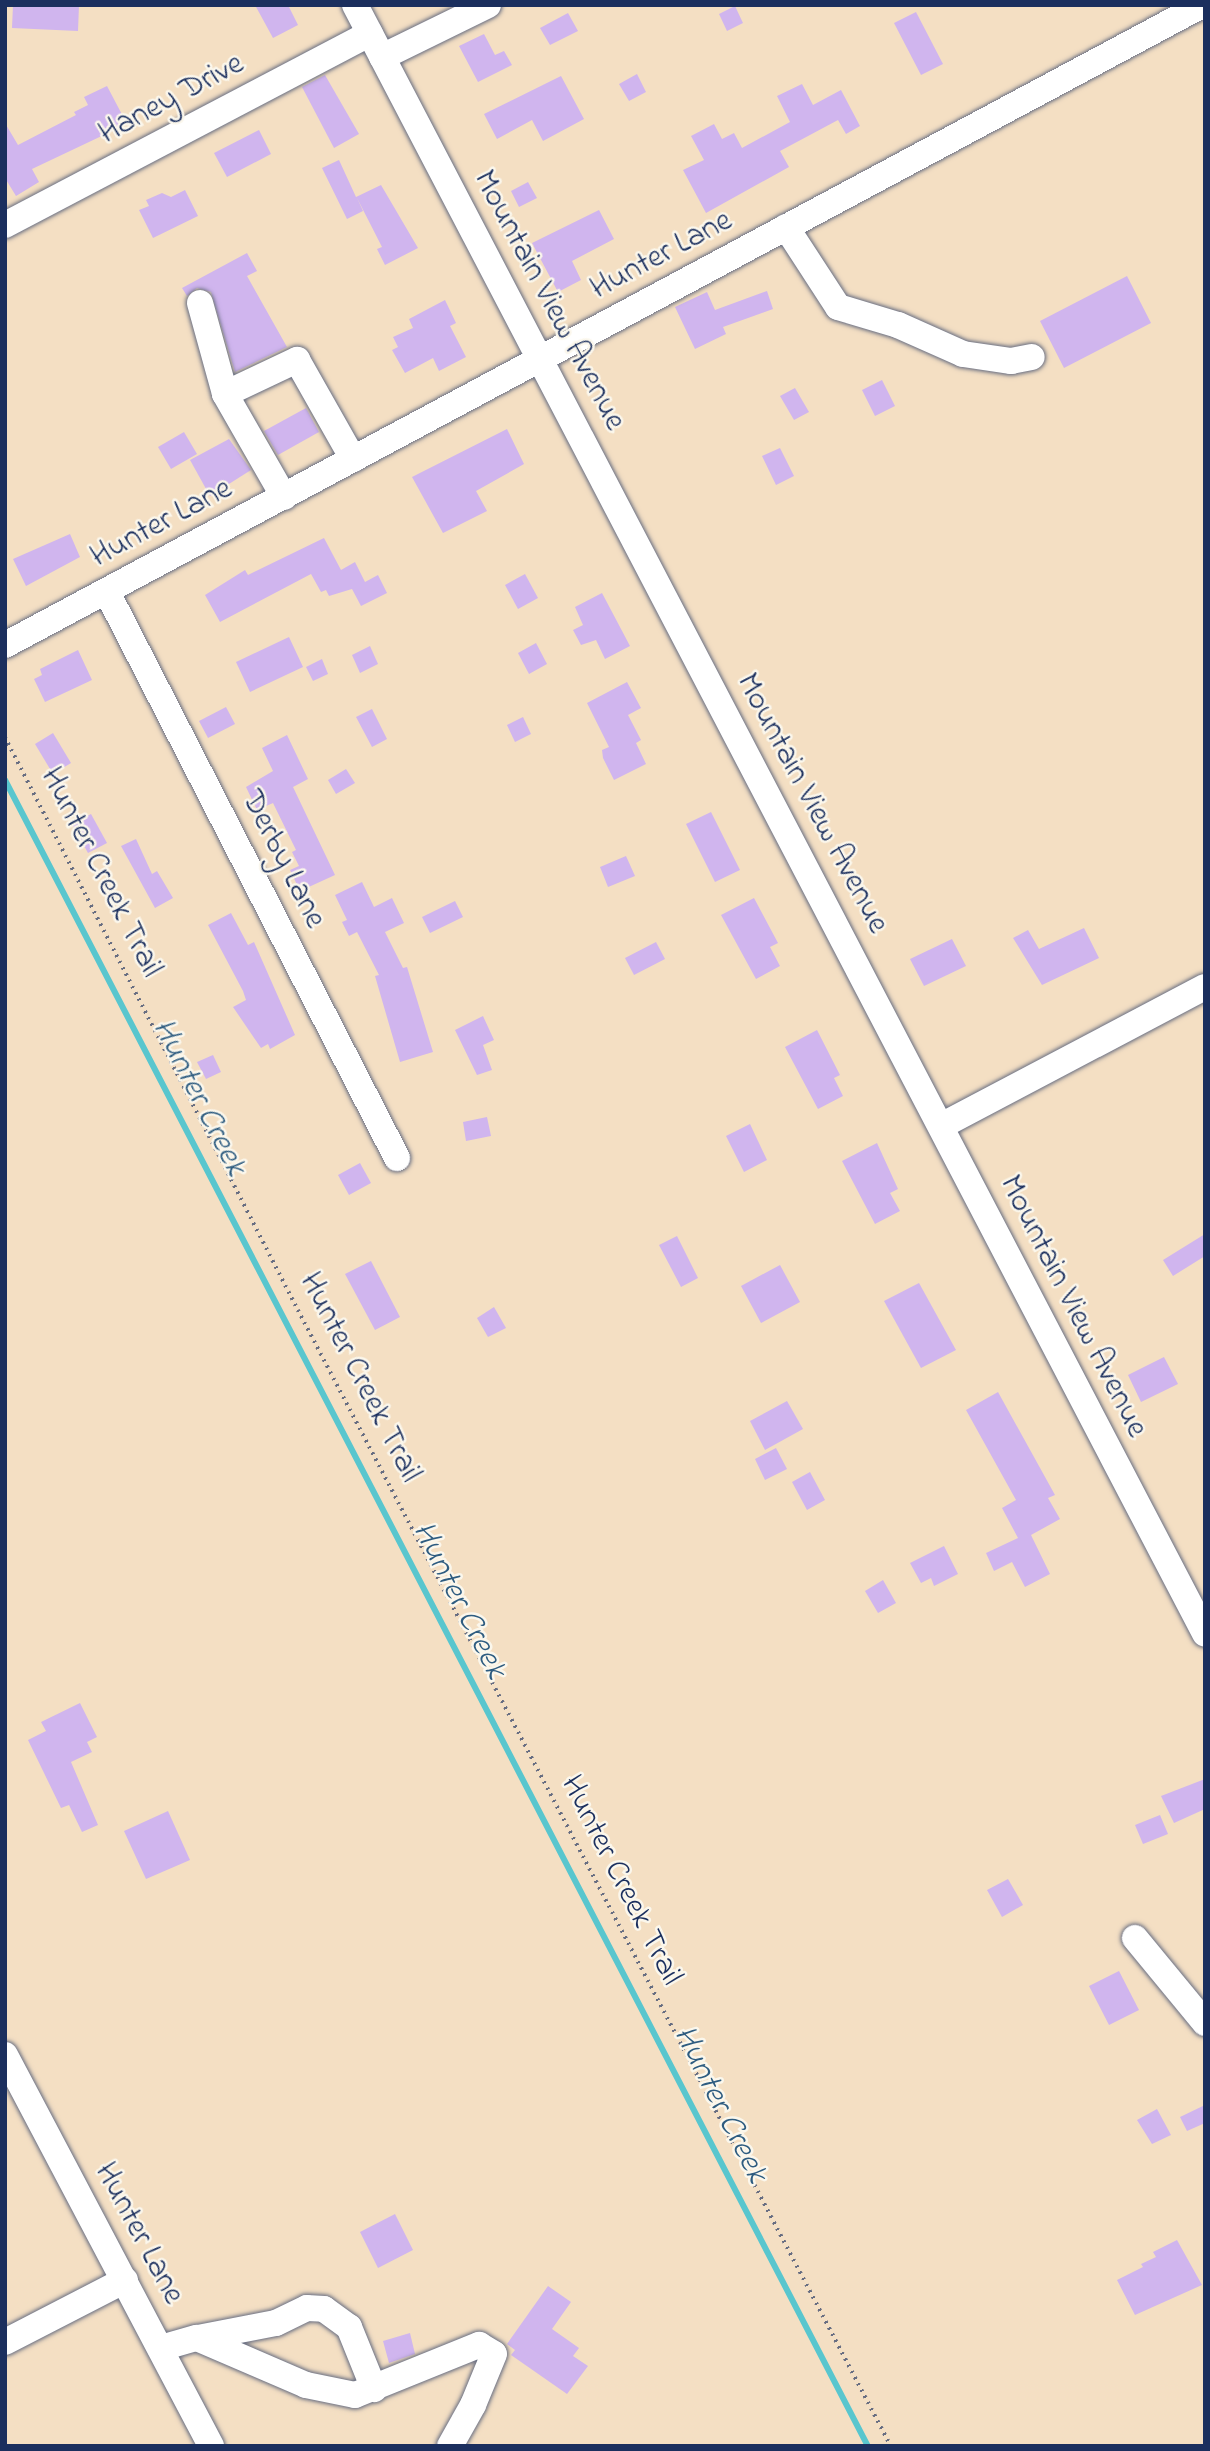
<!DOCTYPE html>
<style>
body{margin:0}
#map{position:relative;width:1210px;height:2451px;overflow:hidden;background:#f4dfc3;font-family:"Indie Flower",sans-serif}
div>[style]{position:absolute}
.stream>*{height:6px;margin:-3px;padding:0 3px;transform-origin:3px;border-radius:3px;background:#59c6ce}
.building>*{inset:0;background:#d0b5ee}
.path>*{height:3.5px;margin-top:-1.75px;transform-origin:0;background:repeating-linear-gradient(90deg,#676d81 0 2px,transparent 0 7px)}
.roads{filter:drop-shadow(0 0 2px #676d81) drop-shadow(0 0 2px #676d81)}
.minor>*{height:26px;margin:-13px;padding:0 13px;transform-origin:13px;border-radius:13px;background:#fff}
span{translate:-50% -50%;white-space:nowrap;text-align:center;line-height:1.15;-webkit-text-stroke:5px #fbf7ec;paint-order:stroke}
.street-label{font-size:32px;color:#1b2f5e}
.water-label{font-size:33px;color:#2e5c80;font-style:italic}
.frame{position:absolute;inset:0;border:7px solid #1b2f5e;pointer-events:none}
</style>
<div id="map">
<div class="stream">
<div style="left:5px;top:780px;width:1876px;rotate:62.62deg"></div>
</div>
<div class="building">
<div style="clip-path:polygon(13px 5px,79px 5px,78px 31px,12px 28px)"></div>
<div style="clip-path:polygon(255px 5px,288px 5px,298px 25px,273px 38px)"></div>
<div style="clip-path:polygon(735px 6px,743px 23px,727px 31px,719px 14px)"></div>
<div style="clip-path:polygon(916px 12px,943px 64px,921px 75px,894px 23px)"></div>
<div style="clip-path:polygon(568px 13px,578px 31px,550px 45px,540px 28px)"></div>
<div style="clip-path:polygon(484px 34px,495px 55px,504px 51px,512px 65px,478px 82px,459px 46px)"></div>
<div style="clip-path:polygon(637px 74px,646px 92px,629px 101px,619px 84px)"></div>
<div style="clip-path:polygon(325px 75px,359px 134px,334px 148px,302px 87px)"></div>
<div style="clip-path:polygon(561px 76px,584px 119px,543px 141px,532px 120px,497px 139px,484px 114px)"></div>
<div style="clip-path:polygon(802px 84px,813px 105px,841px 90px,860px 126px,846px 134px,838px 120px,780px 151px,789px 167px,706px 213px,683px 170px,704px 160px,691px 136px,714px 124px,722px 139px,734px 133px,742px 148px,790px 122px,777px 96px)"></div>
<div style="clip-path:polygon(107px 86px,127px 124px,32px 169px,39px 182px,16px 196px,5px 178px,5px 123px,18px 145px,76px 115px,74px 112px,88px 105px,84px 97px)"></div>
<div style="clip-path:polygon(259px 130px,271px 154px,227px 177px,214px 153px)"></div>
<div style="clip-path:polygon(339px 160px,356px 197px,381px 185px,418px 248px,385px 265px,377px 249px,382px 247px,357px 198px,363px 211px,347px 219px,322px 168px)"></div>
<div style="clip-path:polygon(528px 182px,537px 198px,519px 207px,511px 191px)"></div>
<div style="clip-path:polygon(185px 190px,198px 216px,153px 238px,139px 210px,149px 206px,146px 200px,162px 193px,171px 197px)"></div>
<div style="clip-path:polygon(599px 210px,614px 239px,572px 261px,581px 280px,558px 292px,532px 243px)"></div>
<div style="clip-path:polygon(247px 253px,257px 271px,247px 276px,287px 347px,235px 372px,211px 292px,197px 288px,187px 296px,182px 288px)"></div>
<div style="clip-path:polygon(1127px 276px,1151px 323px,1064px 368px,1040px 321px)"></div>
<div style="clip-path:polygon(767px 291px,773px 309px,723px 327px,726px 334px,695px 349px,675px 307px,707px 292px,715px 310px)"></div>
<div style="clip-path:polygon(445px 300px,456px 323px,450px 326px,466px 357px,439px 371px,433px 358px,405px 373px,392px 350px,398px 347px,393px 337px,413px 328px,409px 319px)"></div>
<div style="clip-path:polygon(882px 380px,895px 406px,875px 416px,862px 390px)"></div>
<div style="clip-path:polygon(795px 388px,809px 412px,794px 420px,780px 396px)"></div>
<div style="clip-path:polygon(306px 408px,319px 432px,278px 455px,264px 431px)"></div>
<div style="clip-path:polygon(507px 429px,524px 464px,476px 491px,487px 511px,443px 533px,412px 477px)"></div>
<div style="clip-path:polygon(184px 432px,197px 454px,171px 469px,158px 447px)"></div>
<div style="clip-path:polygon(229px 439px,251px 470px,210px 496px,190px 460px)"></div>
<div style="clip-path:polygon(780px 448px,794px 476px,776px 485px,762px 456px)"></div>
<div style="clip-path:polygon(70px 534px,80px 557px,26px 586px,13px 559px)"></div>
<div style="clip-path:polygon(324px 538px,341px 570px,355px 562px,365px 582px,378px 575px,387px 593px,361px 606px,352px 589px,329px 596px,326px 590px,321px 592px,311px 574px,220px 622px,205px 595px,245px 570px,248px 575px)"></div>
<div style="clip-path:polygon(525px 574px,538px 598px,518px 609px,505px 585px)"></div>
<div style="clip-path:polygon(602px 593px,630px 646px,605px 659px,596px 640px,581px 645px,573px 630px,583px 625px,575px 607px)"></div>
<div style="clip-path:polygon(289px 637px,303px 667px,250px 692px,236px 662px)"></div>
<div style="clip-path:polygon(536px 643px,547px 664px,529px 674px,518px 653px)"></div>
<div style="clip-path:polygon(370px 646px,378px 664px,360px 673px,352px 655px)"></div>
<div style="clip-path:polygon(78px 650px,92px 680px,45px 702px,34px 679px,42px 675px,40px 669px)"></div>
<div style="clip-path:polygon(322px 659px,328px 674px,313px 681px,306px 667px)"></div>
<div style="clip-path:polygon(627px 682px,641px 708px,628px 715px,641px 740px,636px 743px,646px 764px,614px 780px,603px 758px,602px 750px,609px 747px,587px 703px)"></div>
<div style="clip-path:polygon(226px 707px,235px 724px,208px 738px,199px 721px)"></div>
<div style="clip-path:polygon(372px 709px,387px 739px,372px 747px,356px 717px)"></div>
<div style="clip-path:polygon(523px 717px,531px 734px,515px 742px,507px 725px)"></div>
<div style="clip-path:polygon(53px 733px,71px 763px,53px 774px,35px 744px)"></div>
<div style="clip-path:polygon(287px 735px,308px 779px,293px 787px,335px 875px,300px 891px,290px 870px,299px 866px,292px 852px,296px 850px,273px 803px,257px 810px,246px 787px,273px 771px,262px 748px)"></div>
<div style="clip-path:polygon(346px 769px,355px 783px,336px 794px,328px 780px)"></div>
<div style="clip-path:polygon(711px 812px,740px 870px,715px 882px,686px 824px)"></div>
<div style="clip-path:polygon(91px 814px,107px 843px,88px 853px,72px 824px)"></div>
<div style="clip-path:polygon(136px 839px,152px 874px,157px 871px,173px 898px,155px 908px,121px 846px)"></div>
<div style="clip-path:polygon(626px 856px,635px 876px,608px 887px,600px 867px)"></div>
<div style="clip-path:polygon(362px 882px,374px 907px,392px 898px,404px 923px,385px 932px,403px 968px,407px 967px,433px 1052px,400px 1062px,375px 976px,379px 975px,357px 932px,349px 936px,342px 922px,347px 920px,335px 895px)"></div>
<div style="clip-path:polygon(754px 898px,778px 943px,770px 947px,780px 966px,756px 979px,721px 915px)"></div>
<div style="clip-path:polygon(455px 901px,463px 917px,430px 933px,422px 917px)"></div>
<div style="clip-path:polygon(231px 913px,248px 945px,254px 942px,295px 1035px,270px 1049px,268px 1044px,261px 1048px,233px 1007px,246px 1000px,243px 991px,208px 925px)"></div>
<div style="clip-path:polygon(1084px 928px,1099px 958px,1042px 985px,1013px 938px,1028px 930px,1039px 949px)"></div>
<div style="clip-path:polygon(952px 939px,966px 966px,924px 986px,910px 959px)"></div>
<div style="clip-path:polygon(656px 942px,665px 959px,634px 975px,625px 958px)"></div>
<div style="clip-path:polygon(483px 1016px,494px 1040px,483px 1045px,492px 1070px,477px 1075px,455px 1030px)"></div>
<div style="clip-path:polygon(817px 1030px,840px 1075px,834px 1078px,843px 1096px,818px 1109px,785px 1047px)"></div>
<div style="clip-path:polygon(213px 1055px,221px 1072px,206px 1079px,197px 1062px)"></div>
<div style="clip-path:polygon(487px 1117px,491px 1136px,466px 1141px,463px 1122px)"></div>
<div style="clip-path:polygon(750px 1124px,767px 1160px,744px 1172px,726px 1136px)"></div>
<div style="clip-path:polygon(877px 1143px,898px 1189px,890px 1193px,900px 1211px,875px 1224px,842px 1161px)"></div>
<div style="clip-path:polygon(360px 1163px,371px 1183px,349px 1195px,338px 1175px)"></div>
<div style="clip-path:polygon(1205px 1234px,1205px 1256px,1173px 1276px,1163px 1260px)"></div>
<div style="clip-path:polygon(677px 1236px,698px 1278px,681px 1287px,659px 1245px)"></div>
<div style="clip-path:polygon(371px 1261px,400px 1317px,375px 1330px,345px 1274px)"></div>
<div style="clip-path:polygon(780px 1265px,800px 1302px,761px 1323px,741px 1286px)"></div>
<div style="clip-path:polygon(919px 1283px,956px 1350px,921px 1368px,884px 1301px)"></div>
<div style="clip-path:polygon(494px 1307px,506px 1328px,488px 1337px,477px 1318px)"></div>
<div style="clip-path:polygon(1164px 1357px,1178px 1384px,1141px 1402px,1128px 1375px)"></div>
<div style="clip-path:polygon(998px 1392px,1055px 1495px,1048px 1498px,1060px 1519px,1031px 1535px,1050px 1574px,1025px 1587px,1012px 1562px,994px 1571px,986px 1553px,1018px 1538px,1002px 1508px,1016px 1500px,966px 1410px)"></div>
<div style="clip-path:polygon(787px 1401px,803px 1429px,765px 1450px,750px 1421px)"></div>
<div style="clip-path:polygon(776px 1448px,787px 1469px,765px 1480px,755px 1459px)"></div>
<div style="clip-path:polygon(810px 1472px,825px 1500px,807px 1510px,792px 1482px)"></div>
<div style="clip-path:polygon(944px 1546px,958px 1574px,934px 1586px,931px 1578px,921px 1583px,910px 1563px)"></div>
<div style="clip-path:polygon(883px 1580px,896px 1603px,878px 1613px,865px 1591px)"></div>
<div style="clip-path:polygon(80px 1703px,97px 1737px,87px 1742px,92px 1752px,71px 1762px,98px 1825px,82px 1832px,69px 1805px,61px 1808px,28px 1740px,46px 1731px,41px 1722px)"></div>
<div style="clip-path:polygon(1205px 1779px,1205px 1809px,1174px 1823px,1161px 1796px)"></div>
<div style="clip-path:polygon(168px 1811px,190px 1860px,146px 1879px,124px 1831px)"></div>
<div style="clip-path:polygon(1160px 1815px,1168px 1834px,1143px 1844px,1135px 1825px)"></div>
<div style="clip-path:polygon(1008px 1879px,1023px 1905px,1002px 1917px,987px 1890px)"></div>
<div style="clip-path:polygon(1119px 1971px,1139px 2010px,1109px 2025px,1089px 1986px)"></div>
<div style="clip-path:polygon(1205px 2105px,1205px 2123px,1187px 2131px,1180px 2117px)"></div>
<div style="clip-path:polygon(1157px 2109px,1171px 2135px,1152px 2144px,1137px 2120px)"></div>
<div style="clip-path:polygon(395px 2214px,413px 2250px,378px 2268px,360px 2232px)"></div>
<div style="clip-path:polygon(1177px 2240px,1202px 2285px,1135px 2315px,1117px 2280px,1143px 2267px,1141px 2264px,1156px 2257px,1153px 2252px)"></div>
<div style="clip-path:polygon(548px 2286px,571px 2302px,552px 2329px,579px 2348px,573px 2356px,588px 2366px,567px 2394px,511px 2355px,515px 2350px,507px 2344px)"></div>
<div style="clip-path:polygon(410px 2333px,415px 2354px,389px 2363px,383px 2341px)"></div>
</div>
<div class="path">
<div style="left:5px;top:737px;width:644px;rotate:62.92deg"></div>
<div style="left:298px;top:1310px;width:1281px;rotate:62.44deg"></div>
</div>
<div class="roads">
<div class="minor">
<div style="left:355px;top:5px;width:1837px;rotate:62.44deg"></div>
<div style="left:382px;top:57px;width:118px;rotate:-26.1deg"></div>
<div style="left:5px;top:225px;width:412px;rotate:-27.7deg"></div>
<div style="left:786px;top:227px;width:95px;rotate:57deg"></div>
<div style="left:838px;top:307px;width:63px;rotate:16.7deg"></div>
<div style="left:898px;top:325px;width:71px;rotate:24deg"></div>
<div style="left:963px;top:354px;width:49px;rotate:8.3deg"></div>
<div style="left:1011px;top:361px;width:21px;rotate:-11deg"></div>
<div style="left:200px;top:303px;width:94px;rotate:74.6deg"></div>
<div style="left:284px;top:497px;width:119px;rotate:-119.8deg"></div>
<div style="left:225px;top:394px;width:80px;rotate:-25.3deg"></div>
<div style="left:297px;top:360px;width:114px;rotate:60.5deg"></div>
<div style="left:107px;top:592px;width:636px;rotate:62.87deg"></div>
<div style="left:5px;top:645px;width:1357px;rotate:-28.13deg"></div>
<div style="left:941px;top:1126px;width:298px;rotate:-27.8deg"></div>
<div style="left:1135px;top:1938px;width:110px;rotate:50.5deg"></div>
<div style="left:5px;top:2055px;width:442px;rotate:62.2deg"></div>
<div style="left:198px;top:2338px;width:79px;rotate:-10.9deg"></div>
<div style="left:276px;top:2323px;width:34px;rotate:-26deg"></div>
<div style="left:307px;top:2308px;width:17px;rotate:3deg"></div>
<div style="left:324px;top:2309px;width:31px;rotate:36deg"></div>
<div style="left:349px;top:2327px;width:67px;rotate:68deg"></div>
<div style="left:5px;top:2342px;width:135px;rotate:-27.3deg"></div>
<div style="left:161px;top:2348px;width:37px;rotate:-16deg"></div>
<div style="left:197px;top:2338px;width:119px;rotate:23.3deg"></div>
<div style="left:306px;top:2385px;width:50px;rotate:11.5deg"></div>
<div style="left:355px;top:2395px;width:134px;rotate:-22deg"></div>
<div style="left:479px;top:2345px;width:17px;rotate:31deg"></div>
<div style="left:494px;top:2354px;width:55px;rotate:112.4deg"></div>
<div style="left:473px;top:2405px;width:47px;rotate:119.3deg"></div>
</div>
</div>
<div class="street-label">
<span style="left:172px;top:100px;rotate:-28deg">Haney Drive</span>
<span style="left:662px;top:256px;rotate:-28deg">Hunter Lane</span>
<span style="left:548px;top:301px;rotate:62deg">Mountain View Avenue</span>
<span style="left:162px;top:524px;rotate:-28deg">Hunter Lane</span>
<span style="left:811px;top:804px;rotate:62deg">Mountain View Avenue</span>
<span style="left:282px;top:860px;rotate:63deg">Derby Lane</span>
<span style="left:100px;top:873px;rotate:63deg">Hunter Creek Trail</span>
<span style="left:1072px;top:1307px;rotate:63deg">Mountain View Avenue</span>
<span style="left:359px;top:1378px;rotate:63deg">Hunter Creek Trail</span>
<span style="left:620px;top:1881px;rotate:63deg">Hunter Creek Trail</span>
<span style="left:138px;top:2234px;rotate:62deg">Hunter Lane</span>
</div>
<div class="water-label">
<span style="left:198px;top:1098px;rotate:63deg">Hunter Creek</span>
<span style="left:458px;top:1601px;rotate:63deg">Hunter Creek</span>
<span style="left:719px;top:2105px;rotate:63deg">Hunter Creek</span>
</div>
<div class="frame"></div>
</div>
